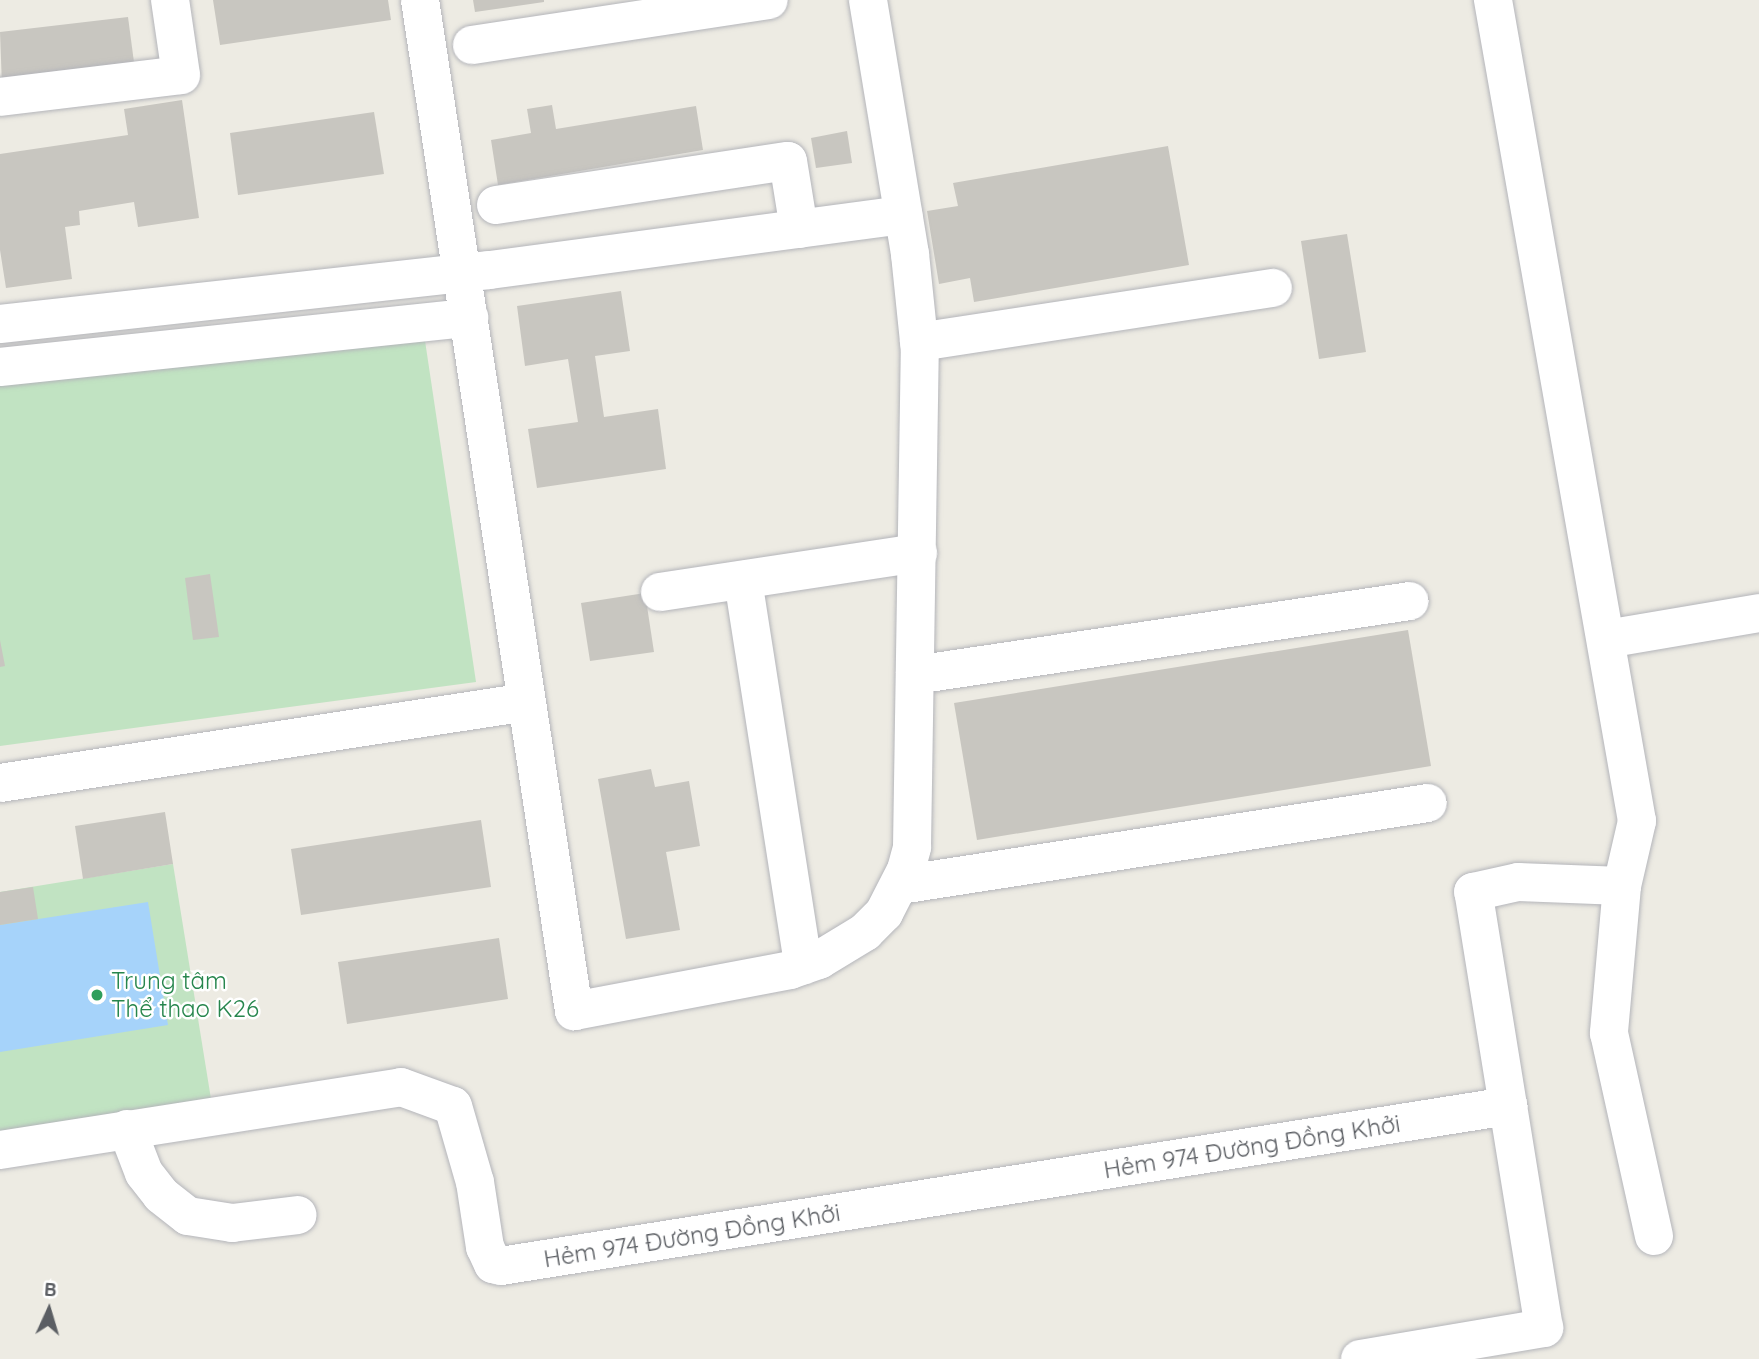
<!DOCTYPE html>
<meta charset="utf-8">
<style>
body{margin:0}
#map{position:relative;width:1759px;height:1359px;overflow:hidden;background:#edebe3;font-family:Quicksand,sans-serif}
div>[style]{position:absolute}
.green>*{inset:0;background:#c1e3c2}
.water>*{inset:0;background:#a6d3fa}
.building>*{inset:0;background:#c8c6c0}
.roads{filter:drop-shadow(0 0 2px #b4b5ba) drop-shadow(0 0 2px #b4b5ba)}
.minor>*{height:38px;margin:-19px;padding:0 19px;transform-origin:19px;border-radius:19px;background:#fff}
.dots>*{width:19px;height:19px;translate:-50% -50%;box-sizing:border-box;border:4px solid #fff;border-radius:50%}
span{translate:-50% -50%;white-space:nowrap;text-align:center;line-height:1.15;-webkit-text-stroke:5px #fff;paint-order:stroke}
.leisure-label{font-size:24px;color:#27864d}
.left{translate:0 -50%;text-align:left}
.street-label{font-size:24px;color:#5b5e63}
.north{position:absolute;left:14px;top:1275px;width:70px;height:70px;-webkit-text-stroke:5px #fff;paint-order:stroke;rotate:4deg;font-size:19px;font-weight:700;line-height:28px;text-align:center;color:#5b5e63}
.north::after{content:'';display:block;margin:auto;width:24px;height:32px;background:#5b5e63;clip-path:polygon(50% 0,100% 100%,50% 72%,0 100%)}
</style>
<div id="map">
<div class="green">
<div style="clip-path:polygon(424px 334px,476px 682px,0 746px,0 382px)"></div>
<div style="clip-path:polygon(173px 864px,211px 1099px,0 1131px,0 892px)"></div>
</div>
<div class="water">
<div style="clip-path:polygon(148px 902px,168px 1025px,0 1052px,0 925px)"></div>
</div>
<div class="building">
<div style="clip-path:polygon(213px 0,388px 0,391px 20px,220px 45px)"></div>
<div style="clip-path:polygon(473px 0,544px 0,544px 2px,475px 12px)"></div>
<div style="clip-path:polygon(128px 17px,135px 70px,2px 86px,0 32px)"></div>
<div style="clip-path:polygon(182px 100px,199px 218px,138px 227px,134px 202px,79px 211px,80px 225px,65px 227px,72px 279px,6px 288px,0 250px,0 154px,128px 135px,124px 109px)"></div>
<div style="clip-path:polygon(552px 105px,556px 129px,696px 106px,703px 150px,498px 185px,491px 140px,531px 133px,527px 109px)"></div>
<div style="clip-path:polygon(374px 112px,384px 174px,238px 195px,230px 133px)"></div>
<div style="clip-path:polygon(847px 131px,852px 163px,816px 168px,811px 138px)"></div>
<div style="clip-path:polygon(1168px 146px,1189px 265px,974px 302px,970px 278px,939px 284px,927px 211px,958px 206px,953px 183px)"></div>
<div style="clip-path:polygon(1347px 234px,1366px 352px,1319px 359px,1301px 241px)"></div>
<div style="clip-path:polygon(621px 291px,630px 351px,595px 356px,604px 417px,658px 409px,666px 469px,537px 488px,528px 429px,578px 422px,568px 359px,525px 366px,517px 306px)"></div>
<div style="clip-path:polygon(210px 574px,219px 637px,193px 640px,185px 578px)"></div>
<div style="clip-path:polygon(645px 593px,654px 652px,590px 661px,581px 603px)"></div>
<div style="clip-path:polygon(1408px 630px,1431px 766px,977px 840px,954px 703px)"></div>
<div style="clip-path:polygon(0 640px,5px 666px,0 667px)"></div>
<div style="clip-path:polygon(651px 769px,655px 787px,689px 781px,700px 846px,666px 852px,680px 930px,626px 939px,598px 779px)"></div>
<div style="clip-path:polygon(165px 812px,173px 864px,83px 879px,75px 826px)"></div>
<div style="clip-path:polygon(481px 820px,491px 887px,301px 915px,291px 849px)"></div>
<div style="clip-path:polygon(33px 887px,38px 919px,0 925px,0 892px)"></div>
<div style="clip-path:polygon(499px 938px,508px 999px,347px 1024px,338px 962px)"></div>
</div>
<div class="roads">
<div class="minor">
<div style="left:420px;top:0;width:1023px;rotate:81.34deg"></div>
<div style="left:574px;top:1011px;width:220px;rotate:-10.7deg"></div>
<div style="left:790px;top:970px;width:31px;rotate:-19deg"></div>
<div style="left:819px;top:960px;width:54px;rotate:-31.3deg"></div>
<div style="left:865px;top:932px;width:27px;rotate:-45deg"></div>
<div style="left:884px;top:913px;width:48px;rotate:-62.9deg"></div>
<div style="left:906px;top:870px;width:24px;rotate:-75deg"></div>
<div style="left:912px;top:847px;width:496px;rotate:-89.1deg"></div>
<div style="left:920px;top:351px;width:98px;rotate:-95.9deg"></div>
<div style="left:910px;top:254px;width:257px;rotate:-99.4deg"></div>
<div style="left:472px;top:45px;width:300px;rotate:-8.6deg"></div>
<div style="left:0;top:97px;width:182px;rotate:-6.9deg"></div>
<div style="left:181px;top:75px;width:76px;rotate:-98.3deg"></div>
<div style="left:496px;top:205px;width:295px;rotate:-8.6deg"></div>
<div style="left:788px;top:161px;width:69px;rotate:80.8deg"></div>
<div style="left:0;top:324px;width:493px;rotate:-6.3deg"></div>
<div style="left:490px;top:270px;width:417px;rotate:-7.6deg"></div>
<div style="left:919px;top:342px;width:358px;rotate:-8.7deg"></div>
<div style="left:0;top:367px;width:472px;rotate:-6deg"></div>
<div style="left:743px;top:580px;width:390px;rotate:81.1deg"></div>
<div style="left:660px;top:592px;width:261px;rotate:-8.6deg"></div>
<div style="left:1606px;top:639px;width:155px;rotate:-9.6deg"></div>
<div style="left:915px;top:675px;width:500px;rotate:-8.5deg"></div>
<div style="left:0;top:783px;width:533px;rotate:-8.74deg"></div>
<div style="left:900px;top:885px;width:534px;rotate:-8.83deg"></div>
<div style="left:1622px;top:886px;width:148px;rotate:95.1deg"></div>
<div style="left:1609px;top:1033px;width:208px;rotate:77.5deg"></div>
<div style="left:127px;top:1129px;width:47px;rotate:68.9deg"></div>
<div style="left:144px;top:1173px;width:28px;rotate:52deg"></div>
<div style="left:161px;top:1195px;width:34px;rotate:38deg"></div>
<div style="left:188px;top:1216px;width:45px;rotate:9deg"></div>
<div style="left:232px;top:1223px;width:66px;rotate:-6.9deg"></div>
<div style="left:0;top:1150px;width:406px;rotate:-8.9deg"></div>
<div style="left:401px;top:1087px;width:55px;rotate:20.1deg"></div>
<div style="left:453px;top:1106px;width:79px;rotate:73.9deg"></div>
<div style="left:475px;top:1182px;width:66px;rotate:81.3deg"></div>
<div style="left:485px;top:1247px;width:19px;rotate:65deg"></div>
<div style="left:493px;top:1264px;width:8px;rotate:14deg"></div>
<div style="left:501px;top:1266px;width:1020px;rotate:-9.03deg"></div>
<div style="left:1360px;top:1359px;width:187px;rotate:-9.6deg"></div>
<div style="left:1544px;top:1328px;width:442px;rotate:-99.2deg"></div>
<div style="left:1473px;top:892px;width:46px;rotate:-12.5deg"></div>
<div style="left:1518px;top:882px;width:104px;rotate:2.2deg"></div>
<div style="left:1622px;top:886px;width:67px;rotate:-77deg"></div>
<div style="left:1637px;top:821px;width:834px;rotate:-99.95deg"></div>
</div>
</div>
<div class="dots">
<div style="left:97px;top:995px;background:#2e9e5b"></div>
</div>
<div class="leisure-label">
<span class="left" style="left:111px;top:995px">Trung tâm<br>Thể thao K26</span>
</div>
<div class="street-label">
<span style="left:1252px;top:1147px;rotate:-9deg">Hẻm 974 Đường Đồng Khởi</span>
<span style="left:692px;top:1236px;rotate:-9deg">Hẻm 974 Đường Đồng Khởi</span>
</div>
<div class="north">B</div>
</div>
